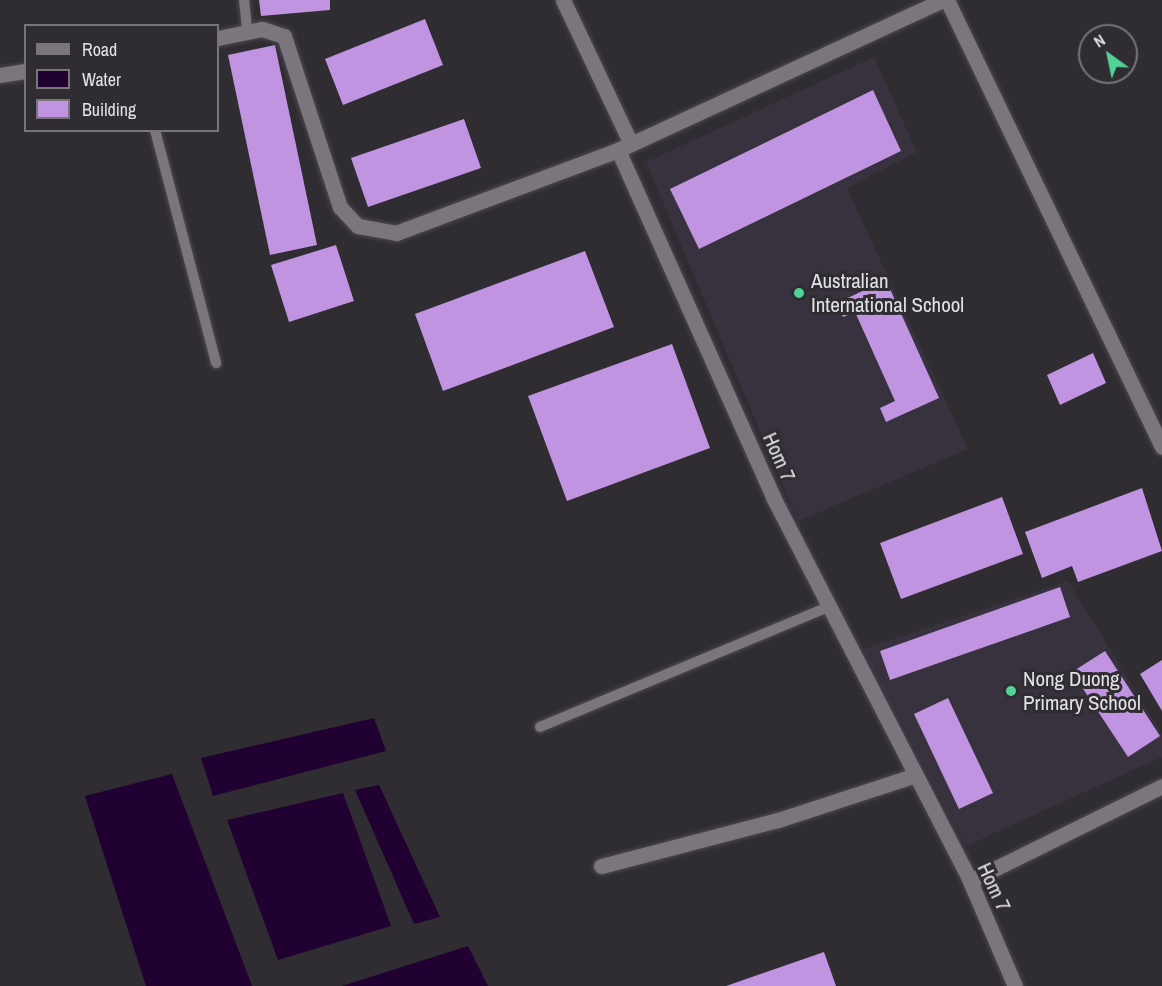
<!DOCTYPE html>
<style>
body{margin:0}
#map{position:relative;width:1162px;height:986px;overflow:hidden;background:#2f2c32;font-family:"Archivo Narrow",sans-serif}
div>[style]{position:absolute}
.built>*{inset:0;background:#38323e}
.water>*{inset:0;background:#210132}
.building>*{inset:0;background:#c094e1}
.roads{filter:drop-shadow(0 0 2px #4c494f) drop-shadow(0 0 2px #4c494f)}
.service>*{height:10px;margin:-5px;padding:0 5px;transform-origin:5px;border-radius:5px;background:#7b767e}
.minor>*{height:15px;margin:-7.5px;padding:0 7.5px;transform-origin:7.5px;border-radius:7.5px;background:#7b767e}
.dots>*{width:16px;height:16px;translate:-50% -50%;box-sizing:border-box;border:3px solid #2f2c32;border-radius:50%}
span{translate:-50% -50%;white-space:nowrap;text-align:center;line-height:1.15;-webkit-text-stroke:6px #2f2c32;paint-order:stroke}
.poi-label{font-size:21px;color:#e3e1e5}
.left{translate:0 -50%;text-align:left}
.street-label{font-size:21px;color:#e3e1e5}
.legend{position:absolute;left:24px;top:24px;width:195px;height:108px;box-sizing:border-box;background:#2f2c32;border:2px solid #77747a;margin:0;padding:8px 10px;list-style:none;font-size:18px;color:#e3e1e5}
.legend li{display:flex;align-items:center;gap:12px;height:30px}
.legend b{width:30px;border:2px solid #77747a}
.north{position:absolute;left:1078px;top:24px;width:60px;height:60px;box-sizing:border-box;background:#2f2c32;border:2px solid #77747a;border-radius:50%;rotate:327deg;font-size:16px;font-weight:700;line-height:24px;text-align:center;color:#e3e1e5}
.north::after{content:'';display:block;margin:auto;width:21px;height:27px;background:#51d397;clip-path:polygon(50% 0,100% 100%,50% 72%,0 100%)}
</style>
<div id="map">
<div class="built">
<div style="clip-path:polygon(874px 57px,917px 152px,847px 188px,968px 449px,798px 521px,646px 162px)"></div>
<div style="clip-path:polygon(1068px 581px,1162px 734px,1162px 757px,966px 846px,863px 649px)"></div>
</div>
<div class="water">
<div style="clip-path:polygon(374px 718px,386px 751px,213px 796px,201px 758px)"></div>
<div style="clip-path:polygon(172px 774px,252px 986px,146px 986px,85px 796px)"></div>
<div style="clip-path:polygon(379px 785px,440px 917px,414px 924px,355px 790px)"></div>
<div style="clip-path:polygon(343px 793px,391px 926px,278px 960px,227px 820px)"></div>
<div style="clip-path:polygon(468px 946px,488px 986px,342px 986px)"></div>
</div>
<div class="building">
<div style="clip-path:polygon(259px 0,330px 0,330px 10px,261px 16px)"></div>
<div style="clip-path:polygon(425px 19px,443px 65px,343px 105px,325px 59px)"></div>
<div style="clip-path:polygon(275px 45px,317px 245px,270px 255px,228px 55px)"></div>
<div style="clip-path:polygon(873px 90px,901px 151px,699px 249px,670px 189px)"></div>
<div style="clip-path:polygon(464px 119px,481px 168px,368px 207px,351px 158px)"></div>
<div style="clip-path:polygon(336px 245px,354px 301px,289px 322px,271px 265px)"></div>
<div style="clip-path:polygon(585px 251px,614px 327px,443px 391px,415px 314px)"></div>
<div style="clip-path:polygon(886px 280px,939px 398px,886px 422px,880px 408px,895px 401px,855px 312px,843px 317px,837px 303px)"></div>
<div style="clip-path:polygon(672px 344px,710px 448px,567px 501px,528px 396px)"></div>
<div style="clip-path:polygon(1093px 353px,1106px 383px,1060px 405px,1047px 375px)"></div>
<div style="clip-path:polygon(1142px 488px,1162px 551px,1078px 582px,1072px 566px,1042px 578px,1025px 532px)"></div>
<div style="clip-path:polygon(1002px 497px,1023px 554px,901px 599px,880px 543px)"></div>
<div style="clip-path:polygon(1060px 587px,1070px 617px,890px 680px,880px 651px)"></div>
<div style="clip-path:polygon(1105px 651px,1160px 736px,1128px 757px,1072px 672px)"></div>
<div style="clip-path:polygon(1162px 660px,1162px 711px,1140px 674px)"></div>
<div style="clip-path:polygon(948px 698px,993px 793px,959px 809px,914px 714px)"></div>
<div style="clip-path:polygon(824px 952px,836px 986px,726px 986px)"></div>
</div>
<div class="roads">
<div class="service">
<div style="left:244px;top:0;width:31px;rotate:84deg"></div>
<div style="left:155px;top:130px;width:241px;rotate:75.3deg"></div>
<div style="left:540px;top:727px;width:312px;rotate:-22.6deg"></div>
</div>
<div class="minor">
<div style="left:563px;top:0;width:159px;rotate:64.7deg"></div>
<div style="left:947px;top:0;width:496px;rotate:64.3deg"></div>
<div style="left:218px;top:38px;width:45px;rotate:-11.6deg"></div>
<div style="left:262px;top:29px;width:23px;rotate:18deg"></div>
<div style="left:284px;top:36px;width:180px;rotate:71.9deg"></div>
<div style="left:340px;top:207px;width:26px;rotate:47deg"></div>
<div style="left:358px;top:226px;width:39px;rotate:10deg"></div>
<div style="left:396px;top:233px;width:237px;rotate:-20.5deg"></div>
<div style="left:618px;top:150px;width:358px;rotate:-24.8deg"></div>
<div style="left:0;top:75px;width:26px;rotate:-9deg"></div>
<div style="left:618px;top:150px;width:380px;rotate:65.9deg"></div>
<div style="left:773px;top:497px;width:432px;rotate:62.8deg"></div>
<div style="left:970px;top:881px;width:114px;rotate:66.8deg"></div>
<div style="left:601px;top:866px;width:183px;rotate:-14.6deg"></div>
<div style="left:778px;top:820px;width:142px;rotate:-18.1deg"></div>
<div style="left:970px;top:881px;width:214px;rotate:-26.3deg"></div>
</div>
</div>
<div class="dots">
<div style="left:799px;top:293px;background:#51d397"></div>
<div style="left:1011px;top:691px;background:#51d397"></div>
</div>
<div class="poi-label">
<span class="left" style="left:811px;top:293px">Australian<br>International School</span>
<span class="left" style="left:1023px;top:691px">Nong Duong<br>Primary School</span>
</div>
<div class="street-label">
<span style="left:779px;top:457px;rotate:66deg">Hom 7</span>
<span style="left:994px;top:887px;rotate:65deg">Hom 7</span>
</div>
<ul class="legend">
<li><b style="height:8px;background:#7b767e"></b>Road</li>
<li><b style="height:16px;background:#210132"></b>Water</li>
<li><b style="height:16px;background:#c094e1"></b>Building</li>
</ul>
<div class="north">N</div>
</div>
